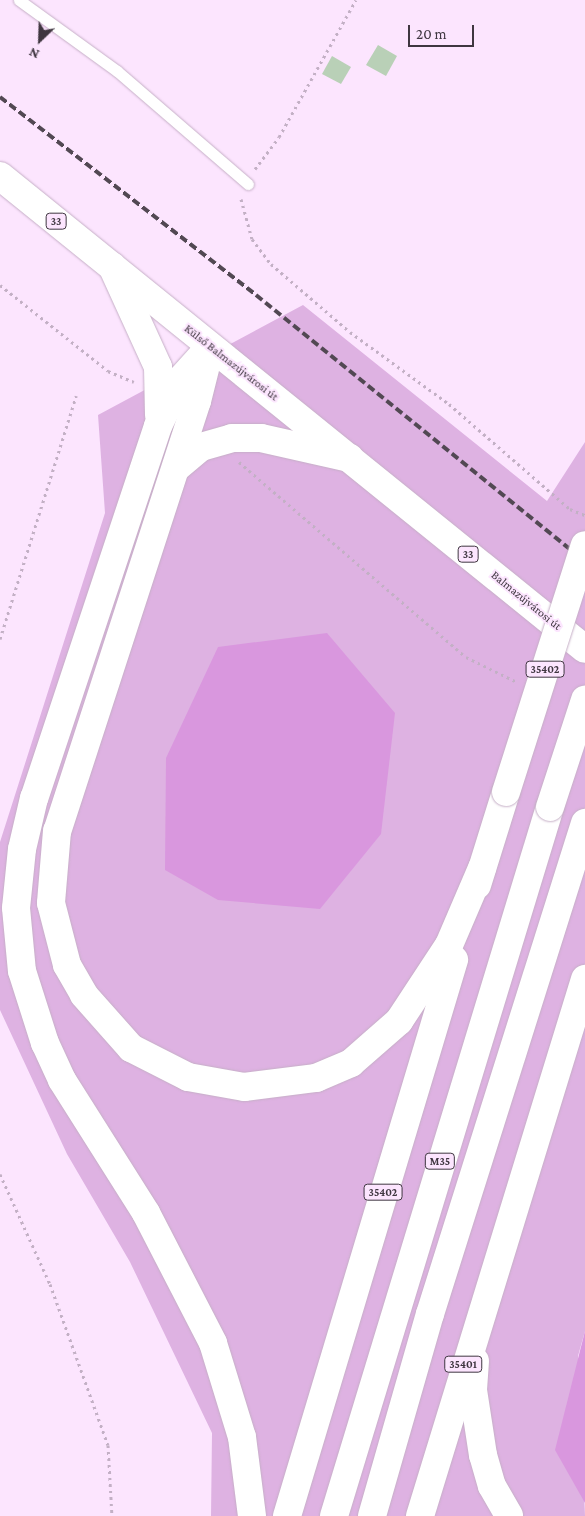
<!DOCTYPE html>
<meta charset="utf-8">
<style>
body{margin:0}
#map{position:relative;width:585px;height:1516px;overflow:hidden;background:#fce5fe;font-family:"Crimson Pro",serif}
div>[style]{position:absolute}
.green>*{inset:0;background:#deb2e2}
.forest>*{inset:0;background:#d997de}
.building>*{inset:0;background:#b9d0b7}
.path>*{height:3px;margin-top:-1.5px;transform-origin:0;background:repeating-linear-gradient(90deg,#c3b0c5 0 2.5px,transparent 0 6.5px)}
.roads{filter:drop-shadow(0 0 1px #c6afc7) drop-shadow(0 0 1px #c6afc7)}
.lane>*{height:11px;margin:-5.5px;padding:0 5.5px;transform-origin:5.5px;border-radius:5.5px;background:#fff}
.primary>*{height:28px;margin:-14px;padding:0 14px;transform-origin:14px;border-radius:14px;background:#fff}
.highway>*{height:28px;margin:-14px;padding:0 14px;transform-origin:14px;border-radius:14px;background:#fff}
.rail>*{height:4px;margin-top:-2px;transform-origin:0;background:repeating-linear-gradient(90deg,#524853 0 8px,transparent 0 12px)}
.bridges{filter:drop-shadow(0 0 1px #c6afc7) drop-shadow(0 0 1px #c6afc7)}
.highway-bridge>*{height:28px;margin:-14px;padding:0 14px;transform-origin:14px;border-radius:14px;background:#fff}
span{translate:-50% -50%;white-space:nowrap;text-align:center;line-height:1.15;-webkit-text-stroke:4px #fce5fe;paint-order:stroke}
.shield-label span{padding:1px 4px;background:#fce5fe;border:1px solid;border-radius:4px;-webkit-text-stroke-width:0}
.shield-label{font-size:11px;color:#3f3640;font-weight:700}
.street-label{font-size:12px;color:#3f3640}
.north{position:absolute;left:15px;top:15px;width:50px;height:50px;-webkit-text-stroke:4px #fce5fe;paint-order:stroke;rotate:204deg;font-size:14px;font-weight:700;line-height:20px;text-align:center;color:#3f3640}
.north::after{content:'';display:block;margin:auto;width:18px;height:22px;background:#3f3640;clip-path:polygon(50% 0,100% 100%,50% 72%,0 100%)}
.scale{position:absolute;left:408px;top:25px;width:66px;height:22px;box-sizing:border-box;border:2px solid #3f3640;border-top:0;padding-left:6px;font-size:15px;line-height:18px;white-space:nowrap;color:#3f3640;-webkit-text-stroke:4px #fce5fe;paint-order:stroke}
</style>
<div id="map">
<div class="green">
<div style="clip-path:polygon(303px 305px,547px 501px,585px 442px,585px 1331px,578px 1356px,585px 1516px,211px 1516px,212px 1433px,130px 1262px,67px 1154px,0 1010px,0 842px,105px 513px,98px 415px)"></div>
</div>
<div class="forest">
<div style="clip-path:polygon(327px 633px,395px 713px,381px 834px,320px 909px,218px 900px,165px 870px,166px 758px,218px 647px)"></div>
<div style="clip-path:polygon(585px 1331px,585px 1503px,555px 1450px)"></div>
</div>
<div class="building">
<div style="clip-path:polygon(378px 45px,397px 56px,386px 76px,366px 65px)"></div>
<div style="clip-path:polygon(332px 56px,351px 67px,341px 84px,322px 74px)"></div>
</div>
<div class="path">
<div style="left:255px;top:169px;width:40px;rotate:-53deg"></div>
<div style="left:279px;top:137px;width:157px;rotate:-60.7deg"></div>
<div style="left:241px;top:199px;width:41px;rotate:74.6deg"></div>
<div style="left:252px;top:239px;width:31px;rotate:53deg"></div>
<div style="left:271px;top:264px;width:104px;rotate:40.7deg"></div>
<div style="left:350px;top:332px;width:122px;rotate:36deg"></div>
<div style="left:449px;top:404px;width:160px;rotate:41deg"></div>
<div style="left:570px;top:509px;width:16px;rotate:22deg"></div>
<div style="left:0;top:285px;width:138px;rotate:38.5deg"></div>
<div style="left:108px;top:371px;width:28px;rotate:23deg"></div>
<div style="left:239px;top:462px;width:299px;rotate:40.7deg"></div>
<div style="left:466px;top:657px;width:57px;rotate:26.1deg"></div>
<div style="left:0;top:639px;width:255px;rotate:-72.6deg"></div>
<div style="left:0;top:1174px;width:121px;rotate:65.6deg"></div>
<div style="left:50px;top:1284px;width:171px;rotate:70.2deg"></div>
<div style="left:108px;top:1445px;width:71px;rotate:86.8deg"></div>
</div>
<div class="roads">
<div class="lane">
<div style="left:19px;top:0;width:121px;rotate:35.9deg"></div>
<div style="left:117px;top:71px;width:173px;rotate:40.8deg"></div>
</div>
<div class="primary">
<div style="left:0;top:176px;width:752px;rotate:38.96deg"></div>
</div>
<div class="highway">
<div style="left:112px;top:266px;width:111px;rotate:65.5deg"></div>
<div style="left:158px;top:367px;width:48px;rotate:88.8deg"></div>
<div style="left:210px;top:347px;width:43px;rotate:132.2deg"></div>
<div style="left:181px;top:379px;width:52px;rotate:116.1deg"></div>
<div style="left:158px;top:426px;width:392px;rotate:108.4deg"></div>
<div style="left:34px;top:798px;width:52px;rotate:103.2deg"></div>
<div style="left:22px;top:849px;width:59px;rotate:95.8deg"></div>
<div style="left:16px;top:908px;width:63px;rotate:84.6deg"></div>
<div style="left:22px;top:971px;width:76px;rotate:72.3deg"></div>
<div style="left:45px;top:1043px;width:41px;rotate:65.3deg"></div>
<div style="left:62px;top:1080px;width:157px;rotate:57.7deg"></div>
<div style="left:146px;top:1213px;width:146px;rotate:62.7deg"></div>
<div style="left:213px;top:1343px;width:98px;rotate:72.9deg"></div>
<div style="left:242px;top:1437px;width:80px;rotate:82.8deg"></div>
<div style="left:210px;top:349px;width:54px;rotate:104deg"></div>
<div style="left:197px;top:401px;width:452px;rotate:108deg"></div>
<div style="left:57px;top:831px;width:72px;rotate:94.8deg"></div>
<div style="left:51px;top:903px;width:64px;rotate:75.5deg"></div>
<div style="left:67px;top:965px;width:34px;rotate:60deg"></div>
<div style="left:84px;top:995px;width:71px;rotate:48.4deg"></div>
<div style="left:131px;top:1048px;width:64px;rotate:27deg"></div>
<div style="left:188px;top:1077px;width:57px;rotate:10.1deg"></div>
<div style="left:244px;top:1087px;width:73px;rotate:-7.1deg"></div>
<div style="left:316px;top:1078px;width:38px;rotate:-23deg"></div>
<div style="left:351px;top:1063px;width:64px;rotate:-41.2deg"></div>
<div style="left:399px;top:1021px;width:91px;rotate:-56.7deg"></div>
<div style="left:449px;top:945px;width:84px;rotate:-66.8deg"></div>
<div style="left:176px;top:468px;width:33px;rotate:-40deg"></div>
<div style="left:201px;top:447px;width:32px;rotate:-16deg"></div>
<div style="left:232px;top:438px;width:29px"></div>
<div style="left:261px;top:438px;width:91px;rotate:12.7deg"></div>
<div style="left:477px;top:885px;width:97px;rotate:-72.7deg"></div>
<div style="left:475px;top:1361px;width:29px;rotate:94deg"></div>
<div style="left:473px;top:1390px;width:66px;rotate:81.3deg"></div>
<div style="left:483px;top:1455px;width:32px;rotate:74deg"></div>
<div style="left:492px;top:1486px;width:34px;rotate:60deg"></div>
<div style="left:287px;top:1516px;width:581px;rotate:-73.28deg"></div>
<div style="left:334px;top:1516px;width:741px;rotate:-73.06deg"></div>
<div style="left:372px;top:1516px;width:210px;rotate:-74deg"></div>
<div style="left:430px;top:1314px;width:515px;rotate:-72.48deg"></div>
<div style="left:420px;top:1516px;width:562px;rotate:-72.92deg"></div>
</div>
</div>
<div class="rail">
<div style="left:0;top:97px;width:324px;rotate:37.7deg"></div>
<div style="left:256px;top:295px;width:423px;rotate:39deg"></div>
</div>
<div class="bridges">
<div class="highway-bridge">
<div style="left:506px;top:792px;width:259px;rotate:-72.3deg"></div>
<div style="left:550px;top:807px;width:113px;rotate:-71.9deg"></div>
</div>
</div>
<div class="shield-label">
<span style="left:56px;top:221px">33</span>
<span style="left:468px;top:554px">33</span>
<span style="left:545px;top:669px">35402</span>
<span style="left:440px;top:1161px">M35</span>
<span style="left:383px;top:1192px">35402</span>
<span style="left:463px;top:1364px">35401</span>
</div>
<div class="street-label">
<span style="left:231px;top:363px;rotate:38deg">Külső Balmazújvárosi út</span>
<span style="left:526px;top:601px;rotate:39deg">Balmazújvárosi út</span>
</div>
<div class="north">N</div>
<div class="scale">20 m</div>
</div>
